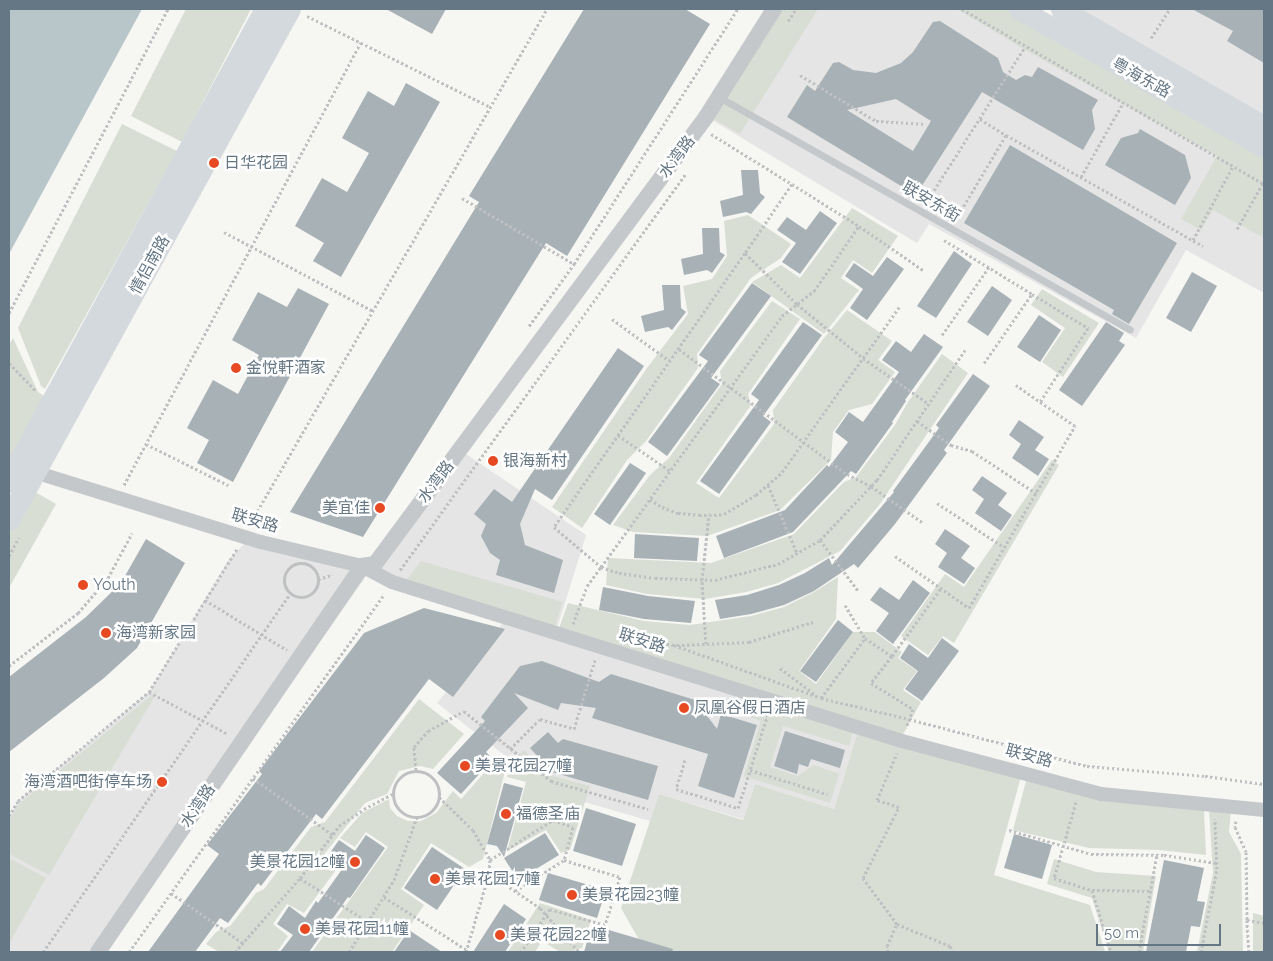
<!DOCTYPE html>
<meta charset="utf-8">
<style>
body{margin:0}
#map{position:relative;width:1273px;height:961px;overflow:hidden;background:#f6f6f3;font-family:Raleway,"Noto Sans SC",sans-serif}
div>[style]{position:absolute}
.built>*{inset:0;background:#e4e5e4}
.green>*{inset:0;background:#d8ded4}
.water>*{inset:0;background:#b9c6c9}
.building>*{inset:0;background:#a8b1b6}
.path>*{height:3px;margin-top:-1.5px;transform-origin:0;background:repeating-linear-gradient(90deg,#bec0c2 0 2.5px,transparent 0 5px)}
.path>.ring{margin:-1.5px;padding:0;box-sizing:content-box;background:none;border:3px solid #bec0c2;border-radius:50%}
.service>*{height:7px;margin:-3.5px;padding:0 3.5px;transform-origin:3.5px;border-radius:3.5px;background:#c4c8cb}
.minor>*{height:14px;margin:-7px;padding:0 7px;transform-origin:7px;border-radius:7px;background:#c4c8cb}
.tertiary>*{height:16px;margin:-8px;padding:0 8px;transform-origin:8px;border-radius:8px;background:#c4c8cb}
.primary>*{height:21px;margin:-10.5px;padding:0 10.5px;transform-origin:10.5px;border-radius:10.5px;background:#d4d9dd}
.trunk>*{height:22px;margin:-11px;padding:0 11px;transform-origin:11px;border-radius:11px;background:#d4d9dd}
.dots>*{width:14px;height:14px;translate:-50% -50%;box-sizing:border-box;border:2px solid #fff;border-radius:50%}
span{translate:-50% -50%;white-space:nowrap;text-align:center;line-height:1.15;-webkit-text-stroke:5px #fff;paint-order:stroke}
.street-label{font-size:16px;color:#657785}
.poi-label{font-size:16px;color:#657785}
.left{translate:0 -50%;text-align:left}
.right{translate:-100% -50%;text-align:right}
.frame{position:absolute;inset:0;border:10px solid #657785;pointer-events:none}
.scale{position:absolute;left:1096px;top:924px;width:125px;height:22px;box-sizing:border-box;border:2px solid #657785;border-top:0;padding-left:6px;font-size:15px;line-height:18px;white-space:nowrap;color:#657785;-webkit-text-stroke:4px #fff;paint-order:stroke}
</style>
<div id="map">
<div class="built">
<div style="clip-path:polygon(774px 9px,1018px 9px,1264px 148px,1264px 293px,1186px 250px,1136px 338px,929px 224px,917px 243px,707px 117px)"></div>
<div style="clip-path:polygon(1062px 9px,1264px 9px,1264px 126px)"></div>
<div style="clip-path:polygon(460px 450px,586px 535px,556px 632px,859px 728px,834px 809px,755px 784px,743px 819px,659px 794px,650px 821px,533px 787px,535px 779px,437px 703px,507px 618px,367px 575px)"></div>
<div style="clip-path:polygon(245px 543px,367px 575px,101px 952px,9px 952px,9px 817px,18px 801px,149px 692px,229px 559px)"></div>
</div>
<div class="green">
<div style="clip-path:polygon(186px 9px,251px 9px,182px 142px,131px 116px)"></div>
<div style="clip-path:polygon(778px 9px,818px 9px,740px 134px,710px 117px)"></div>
<div style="clip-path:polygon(957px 9px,1011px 9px,1264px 152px,1264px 238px,1213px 210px,1201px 230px,1181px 219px,1217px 156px,1027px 51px)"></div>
<div style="clip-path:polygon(122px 124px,177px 151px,45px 389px,41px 386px,18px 328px)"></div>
<div style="clip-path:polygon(852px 208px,898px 236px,872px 273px,853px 260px,841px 278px,859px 290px,824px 334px,752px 282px,781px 265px,800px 278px)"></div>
<div style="clip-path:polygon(748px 215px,791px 244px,781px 258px,751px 278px,697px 354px,698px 368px,646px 441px,627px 460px,582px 528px,552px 507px,647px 368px,688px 314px,683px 286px,712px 279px,727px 256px,724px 221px)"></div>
<div style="clip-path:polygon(1042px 289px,1099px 323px,1063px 377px,1042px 362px,1065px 328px,1031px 305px)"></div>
<div style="clip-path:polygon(772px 301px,800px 319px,748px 394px,751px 405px,696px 483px,719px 498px,774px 424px,773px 410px,824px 338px,847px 310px,892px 341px,878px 360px,895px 372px,872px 404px,849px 410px,833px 432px,831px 460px,780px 510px,707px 536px,633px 532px,613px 525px,650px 475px,669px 458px,722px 384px,720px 371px)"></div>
<div style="clip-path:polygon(13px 338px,38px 392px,44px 396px,9px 460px,9px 345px)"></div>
<div style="clip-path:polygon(942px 354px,968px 373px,880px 504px,840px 551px,778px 583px,746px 592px,705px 599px,647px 594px,606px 585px,608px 558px,711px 563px,794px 534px,844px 482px,856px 477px,895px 425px,908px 402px)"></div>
<div style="clip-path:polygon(1052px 460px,1059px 465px,954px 643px,943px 636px,928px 655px,901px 636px,945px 574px,964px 587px)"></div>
<div style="clip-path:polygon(32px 490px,56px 504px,9px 588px,9px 530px)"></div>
<div style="clip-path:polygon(421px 561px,563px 602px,555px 626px,405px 582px)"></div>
<div style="clip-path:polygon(838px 577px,836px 619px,799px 671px,816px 684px,853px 632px,875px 632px,902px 652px,898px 658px,917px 671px,903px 690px,921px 702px,901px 738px,558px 631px,568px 603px,644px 621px,690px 625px,751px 616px,784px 607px,814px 592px)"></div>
<div style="clip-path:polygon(159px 689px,49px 875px,9px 854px,9px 821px,19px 804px)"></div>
<div style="clip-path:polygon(419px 699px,464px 734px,433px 769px,420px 766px,399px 771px,387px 794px,365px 803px,322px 857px,336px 870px,304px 913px,287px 904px,273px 924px,288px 936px,277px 952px,219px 952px,206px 944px,216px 932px,230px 926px,256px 893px,264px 889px,311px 827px,325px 822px)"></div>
<div style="clip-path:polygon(755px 700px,853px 731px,849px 746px,783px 726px,770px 767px,798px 776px,813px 765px,839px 774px,830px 803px,744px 776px,761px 721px,749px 717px)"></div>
<div style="clip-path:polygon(859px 728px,1022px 773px,994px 875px,1090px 905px,1105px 952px,646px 952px,621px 908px,659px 794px,743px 820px,755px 784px,834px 809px)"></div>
<div style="clip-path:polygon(524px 750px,545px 774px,590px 786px,570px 850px,561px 853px,546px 830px,507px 851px,526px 782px,507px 777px,511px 764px)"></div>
<div style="clip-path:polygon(500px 755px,507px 763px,483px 859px,469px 867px,431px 843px,401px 889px,424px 905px,392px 952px,312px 952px,388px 847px,366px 832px,355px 847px,340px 838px,362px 813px,389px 799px,390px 808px,397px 816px,408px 821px,421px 821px,436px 813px,453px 791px,461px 799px)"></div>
<div style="clip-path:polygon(1026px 781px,1204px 810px,1206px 855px,1159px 850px,1089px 848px,1013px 830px)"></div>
<div style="clip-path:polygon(1209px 809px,1231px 811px,1229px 832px,1241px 854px,1243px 952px,1197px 952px,1213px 873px)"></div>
<div style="clip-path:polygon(9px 858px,46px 878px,9px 944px)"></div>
<div style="clip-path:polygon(1054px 859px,1096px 872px,1156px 876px,1143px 952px,1109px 952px,1092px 898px,1047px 884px)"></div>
<div style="clip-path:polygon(540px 903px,591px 920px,582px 948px,570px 952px,560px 952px,542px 941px,535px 952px,508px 952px)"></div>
<div style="clip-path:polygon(1253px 913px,1264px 916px,1264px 952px,1253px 952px)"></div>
</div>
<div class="water">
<div style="clip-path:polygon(9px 9px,142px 9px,9px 254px)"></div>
</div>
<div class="building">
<div style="clip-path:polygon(386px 9px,446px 9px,432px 34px)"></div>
<div style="clip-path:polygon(584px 9px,685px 9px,710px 24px,567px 256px,546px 243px,363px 537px,290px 512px,479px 202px,469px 196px)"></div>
<div style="clip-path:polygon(1192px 9px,1264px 9px,1264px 63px,1227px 41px,1233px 31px)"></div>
<div style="clip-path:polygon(evenodd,940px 21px,998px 58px,1003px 72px,1016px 80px,1025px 75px,1032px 77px,1038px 67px,1098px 100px,1092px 110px,1095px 129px,1083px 150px,982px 92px,916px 195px,787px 117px,807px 85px,815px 91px,833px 63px,839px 62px,853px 70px,876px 73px,901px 63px,913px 52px,933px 22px,940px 21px,896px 99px,931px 121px,913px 151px,847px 110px,896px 99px)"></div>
<div style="clip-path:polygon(406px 83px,440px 102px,341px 277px,313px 261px,324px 243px,295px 226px,322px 178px,347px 192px,369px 153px,342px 138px,368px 91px,394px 106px)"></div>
<div style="clip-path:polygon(1140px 129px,1185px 155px,1191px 178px,1175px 205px,1105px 165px,1121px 138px,1138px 133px)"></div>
<div style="clip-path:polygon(1010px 145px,1177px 243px,1129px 324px,1112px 314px,1114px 310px,964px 223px)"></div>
<div style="clip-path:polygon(741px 170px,758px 170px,760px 193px,765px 197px,751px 214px,746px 212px,723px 217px,720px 201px,743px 195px)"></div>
<div style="clip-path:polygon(820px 211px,837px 223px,800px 274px,782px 262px,796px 243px,777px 230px,787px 217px,806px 230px)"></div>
<div style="clip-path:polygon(702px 228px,719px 228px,720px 252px,725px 255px,712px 273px,707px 270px,684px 275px,681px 259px,703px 254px)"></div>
<div style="clip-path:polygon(954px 251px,972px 264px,936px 318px,917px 306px)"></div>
<div style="clip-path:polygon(887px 257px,904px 269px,867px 320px,850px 308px,863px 289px,845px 276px,854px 263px,873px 276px)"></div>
<div style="clip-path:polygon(1192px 272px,1217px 286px,1191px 332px,1166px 318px)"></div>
<div style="clip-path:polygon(752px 283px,771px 296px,711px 378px,720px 384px,667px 456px,648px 442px,708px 361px,699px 355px)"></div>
<div style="clip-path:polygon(662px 285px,680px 285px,681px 308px,686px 312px,672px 330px,668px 327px,645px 332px,641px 316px,664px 310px)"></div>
<div style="clip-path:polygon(992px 286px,1012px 300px,988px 336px,967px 322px)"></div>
<div style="clip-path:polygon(298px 288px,329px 304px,233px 482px,197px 463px,209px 440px,187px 428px,213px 380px,238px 394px,259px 355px,232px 340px,258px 292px,287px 307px)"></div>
<div style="clip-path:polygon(1039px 315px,1061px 330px,1040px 362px,1017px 347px)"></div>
<div style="clip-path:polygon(803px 322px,822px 335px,763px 416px,771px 422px,719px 494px,700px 481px,759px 400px,751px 394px)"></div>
<div style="clip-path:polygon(1106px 322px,1124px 333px,1119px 341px,1125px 345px,1082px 406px,1059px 390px)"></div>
<div style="clip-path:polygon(924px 334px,943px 347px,905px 400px,906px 401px,892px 422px,893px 423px,856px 474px,851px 471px,793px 532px,724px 558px,716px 536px,785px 510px,827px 465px,829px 467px,848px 442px,835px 432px,849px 412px,863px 422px,899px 372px,882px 360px,896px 341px,911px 352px)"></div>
<div style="clip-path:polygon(618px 348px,644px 366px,552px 500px,535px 489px,520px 524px,525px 545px,563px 560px,554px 593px,496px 575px,500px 560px,490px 553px,481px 536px,486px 524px,474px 514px,494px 489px,512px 502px)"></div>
<div style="clip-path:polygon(973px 374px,990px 386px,944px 450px,947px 453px,895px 524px,858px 568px,854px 564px,814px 591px,784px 605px,751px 614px,720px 619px,715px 600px,747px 595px,779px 585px,805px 573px,829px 558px,832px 565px,894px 492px,893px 491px,939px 428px,936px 425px)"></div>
<div style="clip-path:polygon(1019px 420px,1044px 437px,1035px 450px,1049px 459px,1038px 476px,1012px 458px,1021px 444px,1009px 435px)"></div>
<div style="clip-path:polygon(630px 463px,646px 473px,610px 525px,594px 514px)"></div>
<div style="clip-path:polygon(982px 476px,1007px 493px,998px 505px,1012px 515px,1001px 531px,975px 513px,984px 499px,972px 490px)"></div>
<div style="clip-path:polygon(945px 529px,970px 546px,961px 558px,975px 568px,964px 584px,938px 567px,947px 553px,935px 544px)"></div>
<div style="clip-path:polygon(635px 534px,699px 538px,697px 561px,634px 558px)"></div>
<div style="clip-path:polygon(146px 539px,185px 563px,137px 648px,104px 678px,9px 752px,9px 677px,86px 617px,121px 583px)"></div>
<div style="clip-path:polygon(913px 580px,930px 593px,893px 644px,876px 631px,889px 613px,870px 600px,880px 587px,899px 600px)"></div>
<div style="clip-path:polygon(603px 587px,648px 596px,695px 601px,691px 623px,644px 619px,599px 610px)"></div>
<div style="clip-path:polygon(424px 608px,505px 629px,453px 697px,429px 679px,322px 819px,316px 814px,261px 886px,258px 883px,228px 923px,220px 918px,195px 952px,148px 952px,219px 854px,207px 845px,262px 774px,259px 771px,364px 633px)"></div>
<div style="clip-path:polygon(838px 620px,853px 632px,816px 682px,800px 671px)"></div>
<div style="clip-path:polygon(942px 638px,959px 651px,922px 701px,905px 689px,918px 671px,900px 658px,909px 644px,928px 658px)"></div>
<div style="clip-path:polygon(542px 661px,599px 682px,611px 674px,695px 700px,717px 729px,721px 714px,757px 725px,734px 798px,698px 786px,708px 754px,592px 718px,596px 708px,561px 703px,558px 710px,514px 693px,528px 708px,486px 752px,493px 759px,461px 794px,437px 773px,485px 721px,481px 717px,520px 666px)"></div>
<div style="clip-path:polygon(785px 731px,845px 750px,840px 768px,811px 759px,808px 767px,799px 764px,797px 774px,774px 766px)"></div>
<div style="clip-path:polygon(548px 732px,558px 743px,563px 739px,658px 766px,648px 800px,552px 772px,530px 748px)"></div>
<div style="clip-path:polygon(504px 783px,523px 788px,504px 857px,497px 846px,487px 844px)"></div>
<div style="clip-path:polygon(586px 808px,636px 824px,622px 866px,573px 851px)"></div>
<div style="clip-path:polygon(545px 833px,559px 855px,518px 880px,504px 858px)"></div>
<div style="clip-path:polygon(1014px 834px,1052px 845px,1042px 879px,1004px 868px)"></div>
<div style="clip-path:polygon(366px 835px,385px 848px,350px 898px,348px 897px,309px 952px,280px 952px,293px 935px,277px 924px,289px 906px,305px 918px,316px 901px,318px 903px,343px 868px,327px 857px,339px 840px,355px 851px)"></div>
<div style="clip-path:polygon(432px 847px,465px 869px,437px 910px,404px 888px)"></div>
<div style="clip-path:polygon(1164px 860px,1204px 868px,1197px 901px,1205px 902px,1200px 927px,1191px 926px,1186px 952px,1146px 952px)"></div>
<div style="clip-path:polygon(548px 873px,606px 890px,597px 918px,539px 900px)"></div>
<div style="clip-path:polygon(504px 904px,526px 919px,505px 952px,473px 952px)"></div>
<div style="clip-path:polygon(592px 925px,673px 949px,672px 952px,584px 952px)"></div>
<div style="clip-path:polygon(409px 930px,442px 952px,394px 952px)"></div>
</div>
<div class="path">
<div style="left:962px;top:9px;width:349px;rotate:30.1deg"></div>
<div style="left:307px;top:16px;width:204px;rotate:26.4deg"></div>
<div style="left:788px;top:21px;width:14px;rotate:-56deg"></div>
<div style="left:1151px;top:38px;width:35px;rotate:-57deg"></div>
<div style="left:800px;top:75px;width:89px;rotate:31.2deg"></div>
<div style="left:876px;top:121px;width:49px;rotate:3.5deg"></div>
<div style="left:980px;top:119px;width:31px;rotate:32deg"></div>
<div style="left:711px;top:134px;width:95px;rotate:31.7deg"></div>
<div style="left:792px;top:184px;width:83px;rotate:124.3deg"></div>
<div style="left:745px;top:253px;width:73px;rotate:44.4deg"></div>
<div style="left:797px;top:304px;width:85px;rotate:39.3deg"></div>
<div style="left:863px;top:358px;width:80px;rotate:34.9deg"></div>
<div style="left:1081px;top:177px;width:85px;rotate:-60.4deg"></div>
<div style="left:792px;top:184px;width:79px;rotate:32.1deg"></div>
<div style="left:462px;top:198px;width:130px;rotate:30.5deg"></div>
<div style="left:926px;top:203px;width:185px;rotate:-57.6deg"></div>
<div style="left:956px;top:219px;width:98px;rotate:-59.2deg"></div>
<div style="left:1006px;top:135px;width:226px;rotate:29.4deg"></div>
<div style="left:1237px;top:229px;width:55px;rotate:-60.6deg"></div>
<div style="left:224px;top:232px;width:169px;rotate:27.9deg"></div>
<div style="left:944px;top:240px;width:103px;rotate:31.5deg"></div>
<div style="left:1193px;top:240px;width:84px;rotate:-61.6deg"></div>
<div style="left:745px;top:253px;width:334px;rotate:124.9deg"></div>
<div style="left:554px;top:527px;width:62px;rotate:40.4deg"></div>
<div style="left:601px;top:567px;width:19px;rotate:18deg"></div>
<div style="left:619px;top:573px;width:36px;rotate:8deg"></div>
<div style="left:655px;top:578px;width:60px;rotate:1.9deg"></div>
<div style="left:715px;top:580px;width:65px;rotate:-14.3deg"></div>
<div style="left:778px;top:564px;width:48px;rotate:-29.7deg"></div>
<div style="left:820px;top:540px;width:83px;rotate:-46.5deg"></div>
<div style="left:877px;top:480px;width:157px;rotate:-55.9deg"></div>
<div style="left:9px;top:313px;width:343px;rotate:-62.4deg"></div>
<div style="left:612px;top:319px;width:72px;rotate:35.9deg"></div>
<div style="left:529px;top:326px;width:77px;rotate:-54deg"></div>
<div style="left:574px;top:264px;width:303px;rotate:-57.3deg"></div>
<div style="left:942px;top:335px;width:83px;rotate:-55.3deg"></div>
<div style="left:679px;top:349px;width:209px;rotate:36.7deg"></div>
<div style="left:847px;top:474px;width:27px;rotate:27deg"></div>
<div style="left:871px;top:486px;width:64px;rotate:35.4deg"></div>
<div style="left:9px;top:363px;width:40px;rotate:46deg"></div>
<div style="left:984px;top:363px;width:84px;rotate:-55.2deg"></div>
<div style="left:1032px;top:294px;width:66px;rotate:31.3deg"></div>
<div style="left:1088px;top:328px;width:88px;rotate:123deg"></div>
<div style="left:917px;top:421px;width:42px;rotate:35.2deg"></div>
<div style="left:951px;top:445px;width:22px;rotate:16deg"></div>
<div style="left:972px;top:451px;width:77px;rotate:33.3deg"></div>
<div style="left:618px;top:435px;width:63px;rotate:34.7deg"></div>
<div style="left:146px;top:444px;width:92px;rotate:26.6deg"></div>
<div style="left:124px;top:485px;width:502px;rotate:-61.85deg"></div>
<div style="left:768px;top:485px;width:74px;rotate:66.9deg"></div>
<div style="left:650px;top:499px;width:14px;rotate:34deg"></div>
<div style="left:662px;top:507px;width:17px;rotate:21deg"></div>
<div style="left:678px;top:513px;width:21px;rotate:5deg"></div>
<div style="left:699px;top:515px;width:25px;rotate:-2deg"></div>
<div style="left:724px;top:514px;width:37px;rotate:-31deg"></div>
<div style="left:756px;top:495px;width:35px;rotate:-41deg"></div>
<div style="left:782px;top:472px;width:204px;rotate:-54.6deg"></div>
<div style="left:937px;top:503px;width:80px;rotate:33.3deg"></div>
<div style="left:250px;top:524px;width:595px;rotate:-60.03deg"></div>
<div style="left:820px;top:540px;width:65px;rotate:53.1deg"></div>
<div style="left:9px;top:556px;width:21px;rotate:-62deg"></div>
<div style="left:895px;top:556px;width:90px;rotate:35.1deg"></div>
<div style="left:969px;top:608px;width:211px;rotate:-59.8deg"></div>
<div style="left:1075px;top:426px;width:72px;rotate:-145.2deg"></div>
<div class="ring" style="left:284px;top:563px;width:31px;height:31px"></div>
<div style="left:400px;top:570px;width:488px;rotate:-54.2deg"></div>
<div style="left:318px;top:579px;width:15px;rotate:-16deg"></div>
<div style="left:205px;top:600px;width:96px;rotate:31.4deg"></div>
<div style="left:845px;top:605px;width:39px;rotate:59deg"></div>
<div style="left:865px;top:638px;width:32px;rotate:34deg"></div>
<div style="left:892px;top:656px;width:84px;rotate:-54.2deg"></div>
<div style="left:573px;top:624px;width:40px;rotate:-69.8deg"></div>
<div style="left:587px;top:586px;width:24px;rotate:-54deg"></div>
<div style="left:601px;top:567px;width:309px;rotate:-54.2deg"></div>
<div style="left:782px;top:316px;width:41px;rotate:-38deg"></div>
<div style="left:814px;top:291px;width:79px;rotate:-55.3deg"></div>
<div style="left:859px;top:226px;width:78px;rotate:34.5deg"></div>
<div style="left:627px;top:638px;width:48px;rotate:8.5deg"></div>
<div style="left:674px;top:645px;width:156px;rotate:19.8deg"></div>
<div style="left:821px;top:698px;width:90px;rotate:13.4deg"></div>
<div style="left:909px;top:719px;width:184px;rotate:14.8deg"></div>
<div style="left:1087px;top:766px;width:118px;rotate:4.8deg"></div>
<div style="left:1205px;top:776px;width:60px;rotate:7.7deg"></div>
<div style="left:706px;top:644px;width:64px;rotate:-93.6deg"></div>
<div style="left:702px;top:580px;width:65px;rotate:-83.9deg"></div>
<div style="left:677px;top:645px;width:72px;rotate:-2.4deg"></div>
<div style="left:749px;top:642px;width:67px;rotate:-17.4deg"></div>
<div style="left:892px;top:656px;width:34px;rotate:128deg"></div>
<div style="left:871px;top:683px;width:49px;rotate:31.8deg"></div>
<div style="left:913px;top:709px;width:20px;rotate:110deg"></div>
<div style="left:9px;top:666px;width:87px;rotate:-37.5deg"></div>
<div style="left:78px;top:613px;width:46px;rotate:-49.4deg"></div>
<div style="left:108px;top:578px;width:51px;rotate:-61.9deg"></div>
<div style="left:780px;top:668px;width:45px;rotate:36.9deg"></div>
<div style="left:149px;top:692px;width:89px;rotate:28deg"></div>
<div style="left:821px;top:698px;width:74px;rotate:-53.7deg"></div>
<div style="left:768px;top:714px;width:59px;rotate:107.8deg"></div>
<div style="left:750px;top:770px;width:81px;rotate:17.3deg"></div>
<div style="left:510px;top:749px;width:42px;rotate:-45deg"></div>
<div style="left:540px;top:719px;width:35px;rotate:16deg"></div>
<div style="left:574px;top:729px;width:72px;rotate:-73.1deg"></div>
<div style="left:685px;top:760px;width:30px;rotate:107deg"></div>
<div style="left:676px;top:789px;width:65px;rotate:17deg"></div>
<div style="left:738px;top:808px;width:40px;rotate:-72deg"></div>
<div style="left:416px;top:770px;width:23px;rotate:-95deg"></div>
<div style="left:414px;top:747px;width:21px;rotate:-49deg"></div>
<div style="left:428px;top:731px;width:41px;rotate:-29.1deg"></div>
<div style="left:464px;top:711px;width:112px;rotate:38.8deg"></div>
<div style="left:551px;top:781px;width:101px;rotate:16.1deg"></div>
<div class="ring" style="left:393px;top:771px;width:43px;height:43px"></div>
<div style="left:253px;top:778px;width:98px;rotate:35.5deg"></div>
<div style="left:439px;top:797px;width:47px;rotate:44.1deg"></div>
<div style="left:473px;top:830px;width:34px;rotate:60deg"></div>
<div style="left:490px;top:860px;width:13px;rotate:94deg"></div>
<div style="left:489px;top:873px;width:62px;rotate:34.5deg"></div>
<div style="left:540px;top:908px;width:59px;rotate:48.4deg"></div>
<div style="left:1076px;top:802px;width:79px;rotate:106.1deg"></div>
<div style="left:1054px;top:878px;width:40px;rotate:18deg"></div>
<div style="left:1092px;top:890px;width:65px;rotate:73deg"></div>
<div style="left:9px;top:816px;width:17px;rotate:-59deg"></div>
<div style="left:18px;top:801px;width:170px;rotate:-39.8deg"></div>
<div style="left:149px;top:692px;width:168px;rotate:-58.4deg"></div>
<div style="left:1236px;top:821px;width:6px;rotate:99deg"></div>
<div style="left:1235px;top:827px;width:27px;rotate:66deg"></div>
<div style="left:1246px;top:852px;width:68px;rotate:89.2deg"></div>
<div style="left:1009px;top:830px;width:85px;rotate:16.3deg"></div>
<div style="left:1091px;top:854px;width:73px;rotate:0.8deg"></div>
<div style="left:1164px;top:855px;width:54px;rotate:8.6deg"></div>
<div style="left:490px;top:860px;width:75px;rotate:-32.4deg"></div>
<div style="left:553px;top:820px;width:21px;rotate:19deg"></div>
<div style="left:573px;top:827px;width:34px;rotate:105deg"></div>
<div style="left:300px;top:878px;width:81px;rotate:32.9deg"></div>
<div style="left:1092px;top:890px;width:58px;rotate:1deg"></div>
<div style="left:515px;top:891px;width:58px;rotate:-32.3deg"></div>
<div style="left:564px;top:860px;width:59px;rotate:16.9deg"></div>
<div style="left:620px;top:877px;width:50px;rotate:107.4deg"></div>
<div style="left:605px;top:925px;width:57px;rotate:-163.8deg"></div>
<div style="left:550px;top:909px;width:52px;rotate:124deg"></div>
<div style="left:171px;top:893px;width:88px;rotate:34.8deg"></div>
<div style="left:384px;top:897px;width:98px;rotate:32.6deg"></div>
<div style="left:897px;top:924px;width:57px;rotate:22.5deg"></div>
<div style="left:950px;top:946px;width:7px;rotate:63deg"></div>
<div style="left:43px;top:952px;width:436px;rotate:-55.4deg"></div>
<div style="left:129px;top:952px;width:440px;rotate:-54.5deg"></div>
<div style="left:235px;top:952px;width:98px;rotate:-48.7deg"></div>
<div style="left:300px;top:878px;width:65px;rotate:-53.1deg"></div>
<div style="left:339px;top:826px;width:30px;rotate:-34deg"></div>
<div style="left:364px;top:809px;width:32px;rotate:-28deg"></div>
<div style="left:349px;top:952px;width:85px;rotate:-58deg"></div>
<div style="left:394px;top:880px;width:67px;rotate:-69.9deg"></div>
<div style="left:466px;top:952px;width:81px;rotate:-73.6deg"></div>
<div style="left:888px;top:952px;width:6px;rotate:-99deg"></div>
<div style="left:887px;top:946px;width:24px;rotate:-66deg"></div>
<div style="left:897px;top:924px;width:57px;rotate:-126.5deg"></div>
<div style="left:863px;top:878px;width:80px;rotate:-63.1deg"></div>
<div style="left:899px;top:807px;width:23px;rotate:-162deg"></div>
<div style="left:877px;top:800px;width:51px;rotate:-66.9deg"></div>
<div style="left:1139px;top:952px;width:99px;rotate:-79.5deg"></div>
<div style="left:1201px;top:952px;width:85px;rotate:-79.1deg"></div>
<div style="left:1217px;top:869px;width:50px;rotate:-92.3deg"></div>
<div style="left:1249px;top:952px;width:32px;rotate:-94deg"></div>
<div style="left:1247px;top:920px;width:17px;rotate:10deg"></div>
</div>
<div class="service">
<div style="left:719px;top:97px;width:472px;rotate:29.5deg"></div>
</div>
<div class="minor">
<div style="left:28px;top:470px;width:244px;rotate:17.2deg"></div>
<div style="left:261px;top:542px;width:104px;rotate:13.4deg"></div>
<div style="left:362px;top:566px;width:34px;rotate:28deg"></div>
<div style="left:392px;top:582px;width:534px;rotate:17.32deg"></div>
<div style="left:902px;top:741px;width:206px;rotate:14.9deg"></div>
<div style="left:1101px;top:794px;width:164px;rotate:5.6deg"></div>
</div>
<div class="tertiary">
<div style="left:98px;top:952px;width:468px;rotate:-55.6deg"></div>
<div style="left:362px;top:566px;width:13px;rotate:-9deg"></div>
<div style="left:375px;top:564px;width:556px;rotate:-53.48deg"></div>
<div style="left:706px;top:117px;width:128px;rotate:-57.8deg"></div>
</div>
<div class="primary">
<div style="left:1019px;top:9px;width:281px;rotate:29.4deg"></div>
<div style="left:1061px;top:9px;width:234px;rotate:30deg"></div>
</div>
<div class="trunk">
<div style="left:9px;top:482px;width:538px;rotate:-61.48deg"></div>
<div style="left:9px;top:520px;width:583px;rotate:-61.19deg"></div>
</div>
<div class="dots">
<div style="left:214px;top:163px;background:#e74a23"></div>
<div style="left:236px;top:368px;background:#e74a23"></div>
<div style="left:493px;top:461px;background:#e74a23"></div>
<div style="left:380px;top:508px;background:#e74a23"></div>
<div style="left:83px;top:585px;background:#e74a23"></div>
<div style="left:106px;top:633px;background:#e74a23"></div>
<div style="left:684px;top:708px;background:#e74a23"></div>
<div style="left:465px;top:766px;background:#e74a23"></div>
<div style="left:162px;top:782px;background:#e74a23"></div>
<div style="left:506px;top:814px;background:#e74a23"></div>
<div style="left:355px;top:862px;background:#e74a23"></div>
<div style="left:435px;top:879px;background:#e74a23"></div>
<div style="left:572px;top:895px;background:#e74a23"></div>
<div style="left:305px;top:929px;background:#e74a23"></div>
<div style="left:500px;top:935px;background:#e74a23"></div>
</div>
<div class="street-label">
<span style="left:1141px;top:78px;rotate:29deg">粤海东路</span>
<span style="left:677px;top:157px;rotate:-53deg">水湾路</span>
<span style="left:931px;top:202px;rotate:30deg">联安东街</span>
<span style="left:150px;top:265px;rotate:-61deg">情侣南路</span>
<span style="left:436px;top:482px;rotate:-53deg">水湾路</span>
<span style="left:255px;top:521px;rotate:16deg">联安路</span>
<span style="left:642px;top:641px;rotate:17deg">联安路</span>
<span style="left:1029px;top:756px;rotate:15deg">联安路</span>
<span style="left:198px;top:806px;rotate:-56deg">水湾路</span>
</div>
<div class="poi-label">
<span class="left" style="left:224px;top:163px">日华花园</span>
<span class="left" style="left:246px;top:368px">金悅軒酒家</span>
<span class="left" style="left:503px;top:461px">银海新村</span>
<span class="right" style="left:370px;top:508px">美宜佳</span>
<span class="left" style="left:93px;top:585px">Youth</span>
<span class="left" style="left:116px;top:633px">海湾新家园</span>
<span class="left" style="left:694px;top:708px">凤凰谷假日酒店</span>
<span class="left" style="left:475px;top:766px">美景花园27幢</span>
<span class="right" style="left:152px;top:782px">海湾酒吧街停车场</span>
<span class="left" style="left:516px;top:814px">福德圣庙</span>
<span class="right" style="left:345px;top:862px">美景花园12幢</span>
<span class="left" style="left:445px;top:879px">美景花园17幢</span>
<span class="left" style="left:582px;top:895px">美景花园23幢</span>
<span class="left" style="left:315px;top:929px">美景花园11幢</span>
<span class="left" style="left:510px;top:935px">美景花园22幢</span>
</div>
<div class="frame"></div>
<div class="scale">50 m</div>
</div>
